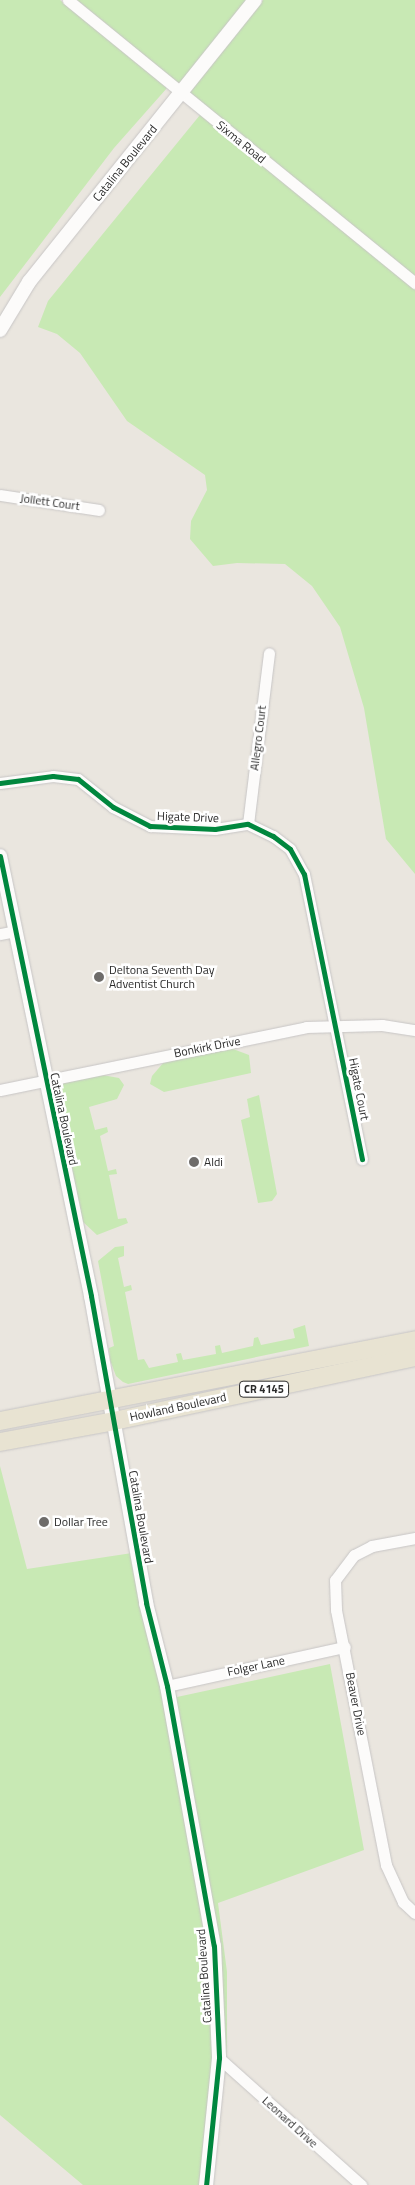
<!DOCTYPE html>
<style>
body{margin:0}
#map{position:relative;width:415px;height:2185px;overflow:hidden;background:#eae6df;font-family:"Titillium Web",sans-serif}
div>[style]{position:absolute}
.green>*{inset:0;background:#c8e9b4}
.roads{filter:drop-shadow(0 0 1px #c7c5c5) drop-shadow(0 0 1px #c7c5c5)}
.minor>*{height:11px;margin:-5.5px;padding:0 5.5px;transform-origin:5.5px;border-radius:5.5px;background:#fcfbfa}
.tertiary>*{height:14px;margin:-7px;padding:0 7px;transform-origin:7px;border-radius:7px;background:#fcfbfa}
.primary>*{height:18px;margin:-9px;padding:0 9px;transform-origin:9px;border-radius:9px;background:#e8e3d2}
.cycleway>*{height:5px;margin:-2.5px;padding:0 2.5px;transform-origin:2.5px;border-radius:2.5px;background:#00873e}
.dots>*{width:14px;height:14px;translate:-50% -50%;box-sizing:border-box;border:2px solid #fff;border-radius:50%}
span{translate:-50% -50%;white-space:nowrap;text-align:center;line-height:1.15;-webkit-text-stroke:5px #fff;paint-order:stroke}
.shield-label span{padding:1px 4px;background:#fff;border:1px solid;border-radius:4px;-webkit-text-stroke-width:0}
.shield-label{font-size:11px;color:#2b2b2b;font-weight:700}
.street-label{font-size:12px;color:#2b2b2b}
.poi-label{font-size:12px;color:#2b2b2b}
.left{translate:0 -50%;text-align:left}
</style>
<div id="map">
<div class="green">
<div style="clip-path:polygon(0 0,60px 0,167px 88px,114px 148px,0 297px)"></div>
<div style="clip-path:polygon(77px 0,247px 0,180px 85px)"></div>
<div style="clip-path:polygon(263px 0,415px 0,415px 276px,189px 92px)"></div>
<div style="clip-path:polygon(200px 115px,415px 289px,415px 874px,386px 839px,364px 708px,340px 627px,312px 586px,285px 564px,237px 563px,213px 566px,190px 539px,191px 521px,207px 490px,205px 475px,127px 421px,80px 353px,57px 334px,38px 327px,48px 301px)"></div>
<div style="clip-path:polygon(233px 1049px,249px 1055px,251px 1073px,164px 1092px,150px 1084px,152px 1076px,164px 1062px)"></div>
<div style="clip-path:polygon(102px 1075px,119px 1078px,124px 1085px,117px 1099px,89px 1107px,95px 1130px,107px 1127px,108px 1132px,100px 1136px,108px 1171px,116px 1169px,117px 1174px,109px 1175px,118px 1219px,126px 1218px,128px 1223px,97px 1235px,82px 1221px,56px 1097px,60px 1085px,66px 1082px)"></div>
<div style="clip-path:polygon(259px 1095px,277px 1194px,272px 1201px,258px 1203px,241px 1120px,250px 1117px,247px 1099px)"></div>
<div style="clip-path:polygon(124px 1246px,124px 1256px,118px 1258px,124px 1287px,131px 1285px,132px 1290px,125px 1292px,138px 1360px,144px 1359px,149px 1368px,178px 1362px,176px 1354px,181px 1353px,183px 1360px,216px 1354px,215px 1346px,220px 1345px,222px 1353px,253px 1346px,254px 1338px,258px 1337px,261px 1345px,295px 1338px,293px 1329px,305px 1325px,309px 1346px,128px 1384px,123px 1382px,116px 1376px,110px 1360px,109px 1348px,114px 1346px,98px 1261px,115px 1247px)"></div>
<div style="clip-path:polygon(0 1466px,27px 1569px,132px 1553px,160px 1681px,209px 1946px,213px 2060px,200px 2185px,83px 2185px,0 2115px)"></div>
<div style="clip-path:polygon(330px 1664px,364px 1850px,218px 1903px,227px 1972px,227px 2058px,220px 1946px,174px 1690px,177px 1697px)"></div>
</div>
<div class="roads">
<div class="minor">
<div style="left:68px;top:0;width:448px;rotate:39.2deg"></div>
<div style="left:0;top:495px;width:100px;rotate:8.6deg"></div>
<div style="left:0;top:783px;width:53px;rotate:-7.5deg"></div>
<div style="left:53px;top:776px;width:25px;rotate:7deg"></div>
<div style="left:78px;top:779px;width:45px;rotate:38.7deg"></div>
<div style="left:113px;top:807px;width:42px;rotate:27.2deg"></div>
<div style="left:150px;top:826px;width:65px;rotate:2.6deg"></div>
<div style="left:215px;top:829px;width:33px;rotate:-9deg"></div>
<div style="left:248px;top:824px;width:28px;rotate:26deg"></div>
<div style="left:273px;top:836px;width:21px;rotate:37deg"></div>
<div style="left:290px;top:849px;width:29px;rotate:61deg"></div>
<div style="left:304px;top:874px;width:291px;rotate:78.5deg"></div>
<div style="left:248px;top:824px;width:172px;rotate:-83deg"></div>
<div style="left:0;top:934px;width:15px;rotate:-11deg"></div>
<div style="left:0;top:1090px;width:312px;rotate:-11.6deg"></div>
<div style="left:306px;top:1027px;width:76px;rotate:-1.5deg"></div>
<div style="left:382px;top:1025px;width:33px;rotate:9deg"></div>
<div style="left:415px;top:1538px;width:44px;rotate:169.5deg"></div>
<div style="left:372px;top:1546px;width:20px;rotate:153deg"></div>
<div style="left:354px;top:1555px;width:31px;rotate:127deg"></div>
<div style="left:335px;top:1580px;width:30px;rotate:88deg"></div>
<div style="left:336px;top:1610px;width:260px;rotate:78.9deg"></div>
<div style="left:386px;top:1865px;width:41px;rotate:65.3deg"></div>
<div style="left:403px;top:1902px;width:16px;rotate:43deg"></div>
<div style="left:167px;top:1686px;width:182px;rotate:-12.4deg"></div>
<div style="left:219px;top:2058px;width:191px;rotate:41.8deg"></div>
</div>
<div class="tertiary">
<div style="left:0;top:330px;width:56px;rotate:-58.9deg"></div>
<div style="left:29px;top:282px;width:361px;rotate:-51.3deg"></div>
<div style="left:0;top:856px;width:449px;rotate:78.3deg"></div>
<div style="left:91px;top:1296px;width:312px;rotate:79.8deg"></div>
<div style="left:146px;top:1603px;width:86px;rotate:75.8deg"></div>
<div style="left:167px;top:1686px;width:264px;rotate:79.8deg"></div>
<div style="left:214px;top:1946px;width:112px;rotate:87.4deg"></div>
<div style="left:219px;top:2058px;width:128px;rotate:95.8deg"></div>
</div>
<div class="primary">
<div style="left:0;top:1421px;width:423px;rotate:-11deg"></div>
<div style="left:0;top:1442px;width:116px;rotate:-10.4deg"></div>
<div style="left:114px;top:1421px;width:308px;rotate:-12deg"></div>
</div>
</div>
<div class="cycleway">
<div style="left:0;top:783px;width:53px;rotate:-7.5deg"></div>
<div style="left:53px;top:776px;width:25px;rotate:7deg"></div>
<div style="left:78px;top:779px;width:45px;rotate:38.7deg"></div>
<div style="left:113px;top:807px;width:42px;rotate:27.2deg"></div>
<div style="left:150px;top:826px;width:65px;rotate:2.6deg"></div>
<div style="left:215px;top:829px;width:33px;rotate:-9deg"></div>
<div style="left:248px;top:824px;width:28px;rotate:26deg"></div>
<div style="left:273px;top:836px;width:21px;rotate:37deg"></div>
<div style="left:290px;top:849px;width:29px;rotate:61deg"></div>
<div style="left:304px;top:874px;width:291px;rotate:78.5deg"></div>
<div style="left:0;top:856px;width:449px;rotate:78.3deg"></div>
<div style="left:91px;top:1296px;width:312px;rotate:79.8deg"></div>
<div style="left:146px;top:1603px;width:86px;rotate:75.8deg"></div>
<div style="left:167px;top:1686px;width:264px;rotate:79.8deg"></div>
<div style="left:214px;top:1946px;width:112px;rotate:87.4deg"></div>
<div style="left:219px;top:2058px;width:128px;rotate:95.8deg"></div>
</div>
<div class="dots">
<div style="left:99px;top:977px;background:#6e6c6a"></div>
<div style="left:194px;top:1162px;background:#6e6c6a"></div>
<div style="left:44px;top:1522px;background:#6e6c6a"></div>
</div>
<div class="shield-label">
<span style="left:264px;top:1389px">CR 4145</span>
</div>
<div class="street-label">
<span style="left:241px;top:142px;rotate:39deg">Sixma Road</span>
<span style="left:125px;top:163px;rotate:-51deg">Catalina Boulevard</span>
<span style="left:50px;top:502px;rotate:8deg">Jollett Court</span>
<span style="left:258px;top:738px;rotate:-83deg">Allegro Court</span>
<span style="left:188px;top:817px;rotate:2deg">Higate Drive</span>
<span style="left:207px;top:1047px;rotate:-11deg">Bonkirk Drive</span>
<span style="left:359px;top:1089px;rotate:79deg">Higate Court</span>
<span style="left:64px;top:1119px;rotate:78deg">Catalina Boulevard</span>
<span style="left:178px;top:1407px;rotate:-12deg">Howland Boulevard</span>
<span style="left:141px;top:1517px;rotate:80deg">Catalina Boulevard</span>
<span style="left:256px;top:1666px;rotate:-12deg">Folger Lane</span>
<span style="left:356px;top:1704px;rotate:79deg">Beaver Drive</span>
<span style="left:204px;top:1976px;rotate:-94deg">Catalina Boulevard</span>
<span style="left:290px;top:2122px;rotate:42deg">Leonard Drive</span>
</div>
<div class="poi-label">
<span class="left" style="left:109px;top:977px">Deltona Seventh Day<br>Adventist Church</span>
<span class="left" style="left:204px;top:1162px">Aldi</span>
<span class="left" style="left:54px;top:1522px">Dollar Tree</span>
</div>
</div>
